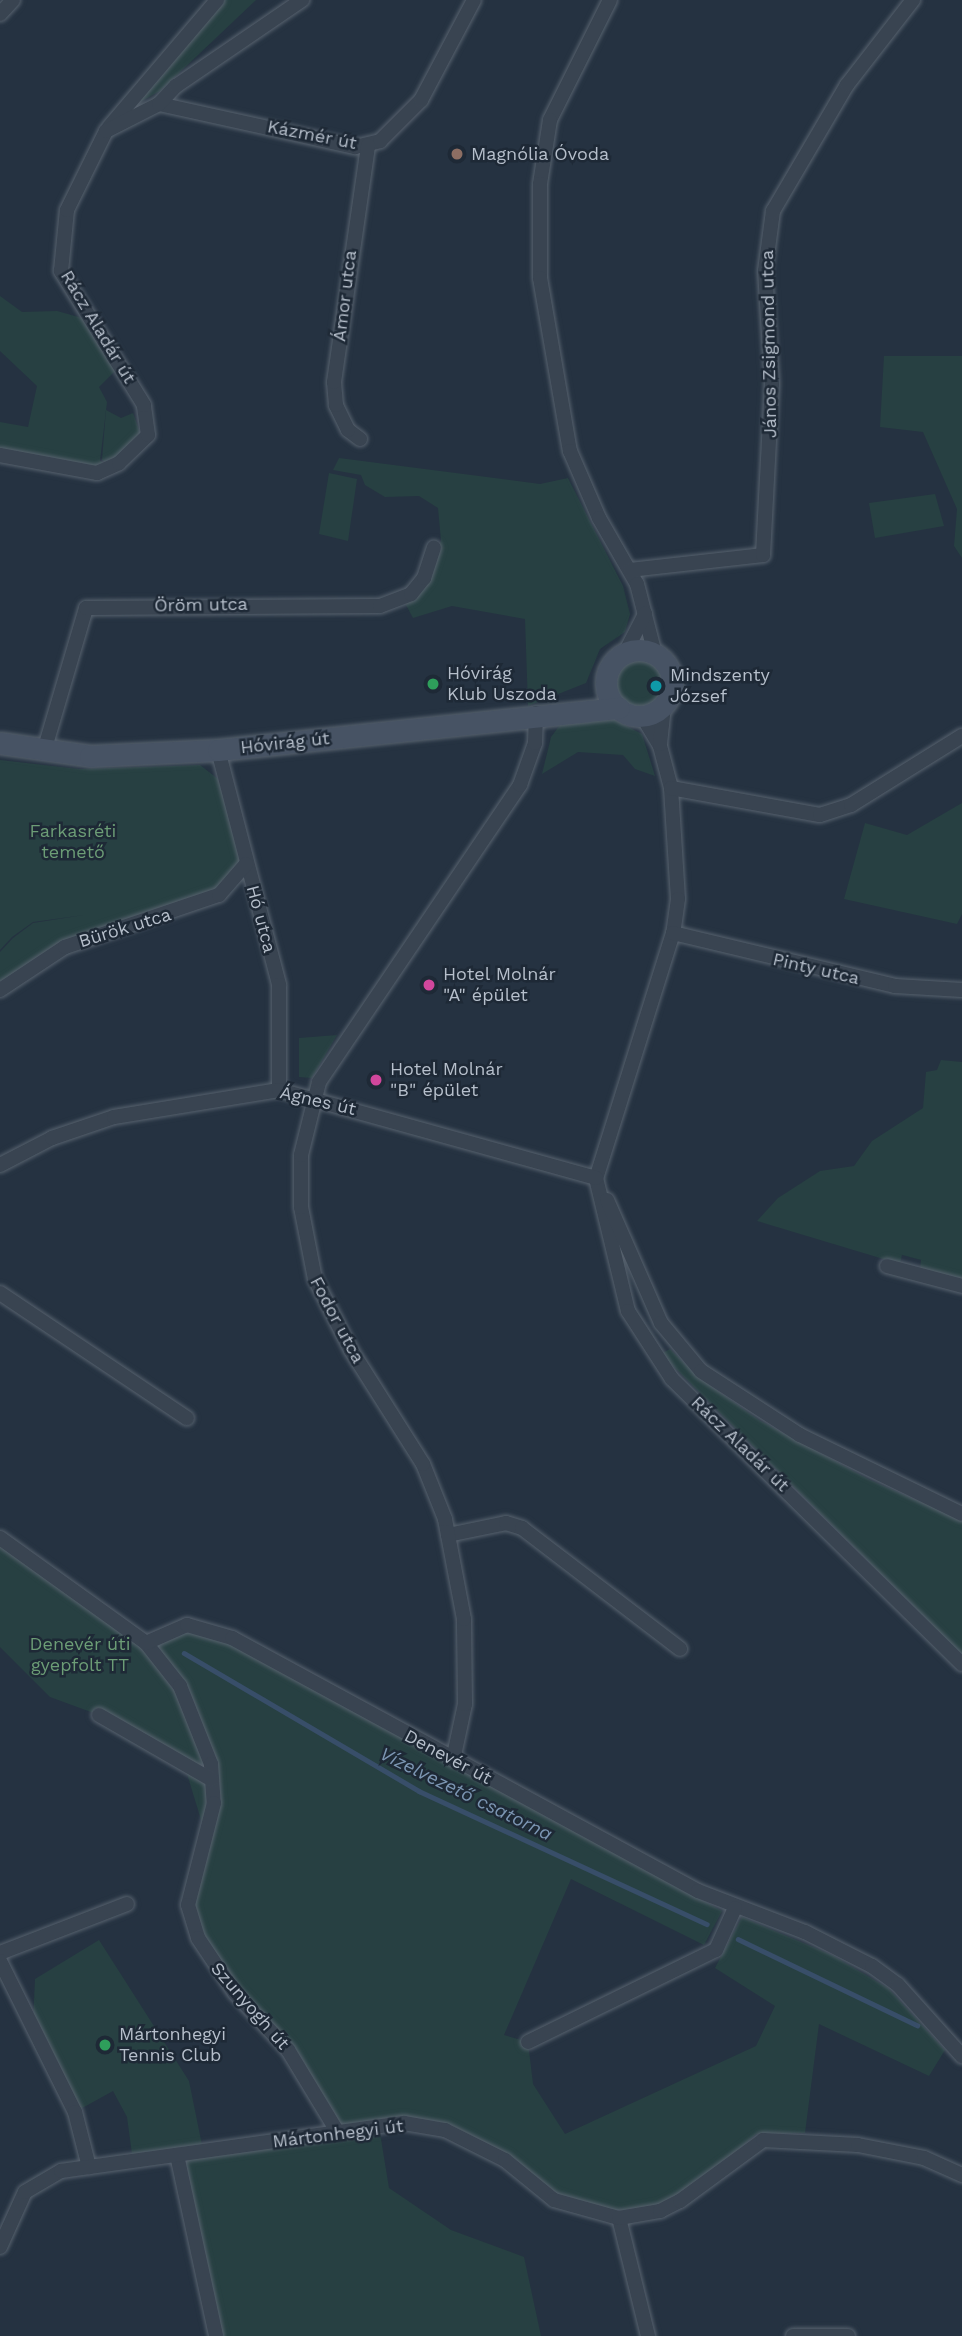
<!DOCTYPE html>
<meta charset="utf-8">
<style>
body{margin:0}
#map{position:relative;width:962px;height:2336px;overflow:hidden;background:#253241;font-family:"Work Sans",sans-serif}
div>[style]{position:absolute}
.green>*{inset:0;background:#274042}
.round{border-radius:50%}
.stream>*{height:4.5px;margin:-2.25px;padding:0 2.25px;transform-origin:2.25px;border-radius:2.25px;background:#384e69}
.roads{filter:drop-shadow(0 0 2px #57626e) drop-shadow(0 0 2px #57626e)}
.street>*{height:14px;margin:-7px;padding:0 7px;transform-origin:7px;border-radius:7px;background:#394451}
.secondary>*{height:21px;margin:-10.5px;padding:0 10.5px;transform-origin:10.5px;border-radius:10.5px;background:#475364}
.secondary>.ring{margin:-10.5px;padding:0;box-sizing:content-box;background:none;border:21px solid #475364;border-radius:50%}
.dots>*{width:19px;height:19px;translate:-50% -50%;box-sizing:border-box;border:4px solid #1e2936;border-radius:50%}
span{translate:-50% -50%;white-space:nowrap;text-align:center;line-height:1.15;-webkit-text-stroke:5px #1e2936;paint-order:stroke}
.street-label{font-size:18px;color:#b6bfcb}
.poi-label{font-size:18px;color:#b6bfcb}
.left{translate:0 -50%;text-align:left}
.park-label{font-size:18px;color:#6c9d76}
.water-label{font-size:19px;color:#7c96b3;font-style:italic}
</style>
<div id="map">
<div class="green">
<div style="clip-path:polygon(223px 0,256px 0,160px 91px,138px 103px)"></div>
<div style="clip-path:polygon(0 296px,22px 312px,57px 311px,82px 318px,116px 370px,99px 387px,107px 402px,100px 461px,109px 466px,96px 471px,0 452px,0 422px,28px 427px,37px 386px,0 351px)"></div>
<div style="clip-path:polygon(884px 356px,962px 356px,962px 558px,954px 546px,957px 509px,923px 432px,880px 427px)"></div>
<div style="clip-path:polygon(106px 410px,121px 418px,133px 413px,140px 432px,138px 444px,111px 465px,102px 460px)"></div>
<div style="clip-path:polygon(339px 458px,540px 484px,568px 478px,623px 586px,630px 614px,625px 632px,600px 649px,586px 683px,528px 706px,525px 619px,452px 606px,413px 618px,406px 605px,434px 566px,441px 540px,438px 508px,419px 496px,385px 497px,365px 485px,361px 475px,333px 470px)"></div>
<div style="clip-path:polygon(329px 473px,357px 479px,348px 541px,319px 534px)"></div>
<div style="clip-path:polygon(935px 494px,944px 526px,875px 538px,869px 503px)"></div>
<div class="round" style="left:614px;top:657px;width:54px;height:54px"></div>
<div style="clip-path:polygon(609px 717px,642px 734px,655px 776px,635px 769px,623px 755px,578px 752px,542px 774px,551px 737px,560px 725px)"></div>
<div style="clip-path:polygon(0 760px,79px 769px,200px 765px,222px 782px,244px 866px,207px 897px,115px 925px,0 982px,0 952px,13px 938px,33px 923px,84px 915px,33px 922px,12px 937px,0 950px)"></div>
<div style="clip-path:polygon(962px 803px,962px 914px,957px 924px,844px 899px,865px 823px,907px 835px)"></div>
<div style="clip-path:polygon(337px 1035px,312px 1078px,299px 1077px,299px 1038px)"></div>
<div style="clip-path:polygon(941px 1060px,962px 1062px,962px 1280px,920px 1269px,921px 1260px,902px 1255px,900px 1264px,757px 1221px,778px 1198px,820px 1171px,854px 1166px,872px 1141px,923px 1108px,926px 1072px,937px 1070px)"></div>
<div style="clip-path:polygon(670px 1349px,701px 1379px,759px 1420px,870px 1480px,962px 1520px,962px 1655px,661px 1354px)"></div>
<div style="clip-path:polygon(0 1538px,146px 1643px,203px 1626px,722px 1911px,704px 1945px,571px 1879px,504px 2035px,528px 2042px,533px 2084px,565px 2134px,756px 2046px,775px 2006px,715px 1968px,742px 1917px,832px 1955px,888px 1988px,945px 2050px,929px 2076px,819px 2024px,805px 2133px,756px 2134px,680px 2201px,643px 2215px,554px 2200px,505px 2160px,445px 2130px,379px 2127px,389px 2188px,451px 2230px,524px 2257px,541px 2336px,216px 2336px,177px 2155px,336px 2131px,313px 2085px,213px 1965px,188px 1905px,209px 1846px,184px 1764px,99px 1715px,50px 1697px,0 1647px)"></div>
<div style="clip-path:polygon(99px 1940px,189px 2081px,202px 2145px,132px 2154px,127px 2117px,113px 2091px,75px 2112px,33px 2024px,35px 1979px)"></div>
</div>
<div class="stream">
<div style="left:184px;top:1653px;width:273px;rotate:30.4deg"></div>
<div style="left:419px;top:1791px;width:317px;rotate:24.8deg"></div>
<div style="left:738px;top:1939px;width:199px;rotate:25.7deg"></div>
</div>
<div class="roads">
<div class="street">
<div style="left:610px;top:0;width:134px;rotate:116.6deg"></div>
<div style="left:550px;top:120px;width:65px;rotate:98.9deg"></div>
<div style="left:540px;top:184px;width:94px;rotate:90deg"></div>
<div style="left:540px;top:278px;width:176px;rotate:80.2deg"></div>
<div style="left:570px;top:451px;width:73px;rotate:66.6deg"></div>
<div style="left:599px;top:518px;width:76px;rotate:60.1deg"></div>
<div style="left:637px;top:584px;width:72px;rotate:75.6deg"></div>
<div style="left:0;top:14px;width:19px;rotate:-47deg"></div>
<div style="left:159px;top:104px;width:201px;rotate:12.4deg"></div>
<div style="left:355px;top:147px;width:26px;rotate:-13deg"></div>
<div style="left:380px;top:141px;width:58px;rotate:-45deg"></div>
<div style="left:421px;top:100px;width:113px;rotate:-62.1deg"></div>
<div style="left:109px;top:127px;width:167px;rotate:-49.6deg"></div>
<div style="left:360px;top:439px;width:15px;rotate:-143deg"></div>
<div style="left:348px;top:430px;width:28px;rotate:-116deg"></div>
<div style="left:336px;top:405px;width:23px;rotate:-95deg"></div>
<div style="left:334px;top:382px;width:239px;rotate:-81.8deg"></div>
<div style="left:0;top:455px;width:99px;rotate:10.5deg"></div>
<div style="left:97px;top:473px;width:24px;rotate:-24deg"></div>
<div style="left:119px;top:463px;width:40px;rotate:-44deg"></div>
<div style="left:148px;top:435px;width:30px;rotate:-98deg"></div>
<div style="left:144px;top:405px;width:158px;rotate:-121.8deg"></div>
<div style="left:61px;top:271px;width:61px;rotate:-84.4deg"></div>
<div style="left:67px;top:210px;width:88px;rotate:-63.7deg"></div>
<div style="left:106px;top:131px;width:59px;rotate:-27deg"></div>
<div style="left:159px;top:104px;width:25px;rotate:-47deg"></div>
<div style="left:176px;top:86px;width:153px;rotate:-34.3deg"></div>
<div style="left:630px;top:570px;width:134px;rotate:-6.4deg"></div>
<div style="left:763px;top:555px;width:171px;rotate:-87deg"></div>
<div style="left:772px;top:384px;width:113px;rotate:-93.5deg"></div>
<div style="left:765px;top:271px;width:61px;rotate:-82.4deg"></div>
<div style="left:773px;top:211px;width:146px;rotate:-59.6deg"></div>
<div style="left:847px;top:85px;width:108px;rotate:-52.2deg"></div>
<div style="left:626px;top:651px;width:42px;rotate:-62.8deg"></div>
<div style="left:642px;top:716px;width:35px;rotate:59deg"></div>
<div style="left:660px;top:746px;width:43px;rotate:75.3deg"></div>
<div style="left:671px;top:788px;width:111px;rotate:86.4deg"></div>
<div style="left:678px;top:899px;width:34px;rotate:98deg"></div>
<div style="left:673px;top:933px;width:257px;rotate:107.4deg"></div>
<div style="left:596px;top:1178px;width:137px;rotate:76.5deg"></div>
<div style="left:628px;top:1311px;width:81px;rotate:57.1deg"></div>
<div style="left:672px;top:1379px;width:407px;rotate:44.5deg"></div>
<div style="left:660px;top:744px;width:38px;rotate:-84deg"></div>
<div style="left:218px;top:750px;width:243px;rotate:75.4deg"></div>
<div style="left:279px;top:985px;width:105px;rotate:90deg"></div>
<div style="left:44px;top:751px;width:149px;rotate:-73.6deg"></div>
<div style="left:86px;top:608px;width:294px;rotate:-0.4deg"></div>
<div style="left:380px;top:606px;width:33px;rotate:-21deg"></div>
<div style="left:411px;top:594px;width:21px;rotate:-51deg"></div>
<div style="left:424px;top:578px;width:32px;rotate:-72deg"></div>
<div style="left:671px;top:788px;width:151px;rotate:10.3deg"></div>
<div style="left:820px;top:815px;width:33px;rotate:-18deg"></div>
<div style="left:851px;top:805px;width:131px;rotate:-31.9deg"></div>
<div style="left:673px;top:933px;width:228px;rotate:13.4deg"></div>
<div style="left:895px;top:986px;width:67px;rotate:3.4deg"></div>
<div style="left:0;top:990px;width:78px;rotate:-33.5deg"></div>
<div style="left:65px;top:947px;width:163px;rotate:-18.7deg"></div>
<div style="left:219px;top:895px;width:41px;rotate:-48.9deg"></div>
<div style="left:0;top:1165px;width:59px;rotate:-27.4deg"></div>
<div style="left:52px;top:1138px;width:65px;rotate:-18.7deg"></div>
<div style="left:114px;top:1117px;width:167px;rotate:-9.3deg"></div>
<div style="left:279px;top:1090px;width:329px;rotate:15.5deg"></div>
<div style="left:607px;top:1200px;width:134px;rotate:66.3deg"></div>
<div style="left:661px;top:1323px;width:62px;rotate:50.2deg"></div>
<div style="left:701px;top:1371px;width:118px;rotate:32.9deg"></div>
<div style="left:800px;top:1435px;width:180px;rotate:26deg"></div>
<div style="left:887px;top:1266px;width:78px;rotate:14.9deg"></div>
<div style="left:0;top:1293px;width:225px;rotate:33.8deg"></div>
<div style="left:448px;top:1535px;width:59px;rotate:-11.7deg"></div>
<div style="left:506px;top:1523px;width:17px;rotate:17deg"></div>
<div style="left:522px;top:1528px;width:199px;rotate:37.4deg"></div>
<div style="left:0;top:1538px;width:180px;rotate:35.7deg"></div>
<div style="left:146px;top:1643px;width:55px;rotate:51.7deg"></div>
<div style="left:180px;top:1686px;width:84px;rotate:68.3deg"></div>
<div style="left:211px;top:1764px;width:39px;rotate:86deg"></div>
<div style="left:214px;top:1803px;width:105px;rotate:104.3deg"></div>
<div style="left:188px;top:1905px;width:34px;rotate:73deg"></div>
<div style="left:198px;top:1938px;width:66px;rotate:56.1deg"></div>
<div style="left:235px;top:1993px;width:78px;rotate:47.1deg"></div>
<div style="left:288px;top:2050px;width:95px;rotate:58.8deg"></div>
<div style="left:146px;top:1643px;width:45px;rotate:-23.7deg"></div>
<div style="left:187px;top:1625px;width:47px;rotate:16.1deg"></div>
<div style="left:232px;top:1638px;width:530px;rotate:28.5deg"></div>
<div style="left:698px;top:1891px;width:115px;rotate:21deg"></div>
<div style="left:805px;top:1932px;width:75px;rotate:26.9deg"></div>
<div style="left:872px;top:1966px;width:32px;rotate:36deg"></div>
<div style="left:898px;top:1985px;width:96px;rotate:48deg"></div>
<div style="left:99px;top:1715px;width:130px;rotate:29.9deg"></div>
<div style="left:453px;top:1760px;width:57px;rotate:-77.9deg"></div>
<div style="left:465px;top:1704px;width:85px;rotate:-90.7deg"></div>
<div style="left:464px;top:1619px;width:102px;rotate:-100.8deg"></div>
<div style="left:445px;top:1519px;width:59px;rotate:-111.8deg"></div>
<div style="left:423px;top:1464px;width:135px;rotate:-122.3deg"></div>
<div style="left:351px;top:1350px;width:80px;rotate:-116.9deg"></div>
<div style="left:315px;top:1279px;width:73px;rotate:-101deg"></div>
<div style="left:301px;top:1207px;width:52px;rotate:-90deg"></div>
<div style="left:301px;top:1155px;width:75px;rotate:-76.1deg"></div>
<div style="left:319px;top:1082px;width:359px;rotate:-55.9deg"></div>
<div style="left:520px;top:785px;width:45px;rotate:-70.3deg"></div>
<div style="left:535px;top:743px;width:30px;rotate:-88deg"></div>
<div style="left:0;top:1953px;width:136px;rotate:-21.1deg"></div>
<div style="left:0;top:1961px;width:169px;rotate:63.6deg"></div>
<div style="left:75px;top:2112px;width:57px;rotate:75.7deg"></div>
<div style="left:528px;top:2042px;width:209px;rotate:-26.1deg"></div>
<div style="left:716px;top:1950px;width:46px;rotate:-65.7deg"></div>
<div style="left:177px;top:2155px;width:185px;rotate:77.8deg"></div>
<div style="left:619px;top:2218px;width:122px;rotate:76.2deg"></div>
<div style="left:0;top:2247px;width:60px;rotate:-65.6deg"></div>
<div style="left:25px;top:2192px;width:42px;rotate:-30.3deg"></div>
<div style="left:61px;top:2171px;width:346px;rotate:-8deg"></div>
<div style="left:404px;top:2123px;width:42px;rotate:9.7deg"></div>
<div style="left:445px;top:2130px;width:67px;rotate:26.6deg"></div>
<div style="left:505px;top:2160px;width:63px;rotate:39.2deg"></div>
<div style="left:554px;top:2200px;width:67px;rotate:15.5deg"></div>
<div style="left:619px;top:2218px;width:42px;rotate:-9.7deg"></div>
<div style="left:660px;top:2211px;width:22px;rotate:-27deg"></div>
<div style="left:680px;top:2201px;width:103px;rotate:-36.3deg"></div>
<div style="left:763px;top:2140px;width:95px;rotate:3deg"></div>
<div style="left:858px;top:2145px;width:67px;rotate:11.1deg"></div>
<div style="left:924px;top:2158px;width:42px;rotate:24.1deg"></div>
<div style="left:793px;top:2336px;width:55px"></div>
</div>
<div class="secondary">
<div class="ring" style="left:606px;top:650px;width:45px;height:45px"></div>
<div style="left:0;top:743px;width:91px;rotate:8.2deg"></div>
<div style="left:90px;top:756px;width:128px;rotate:-2.7deg"></div>
<div style="left:218px;top:750px;width:403px;rotate:-6deg"></div>
</div>
</div>
<div class="dots">
<div style="left:457px;top:154px;background:#8d6e63"></div>
<div style="left:433px;top:684px;background:#2e9e5b"></div>
<div style="left:656px;top:686px;background:#0f9aa8"></div>
<div style="left:429px;top:985px;background:#d1479c"></div>
<div style="left:376px;top:1080px;background:#d1479c"></div>
<div style="left:105px;top:2045px;background:#2e9e5b"></div>
</div>
<div class="street-label">
<span style="left:312px;top:135px;rotate:11deg">Kázmér út</span>
<span style="left:345px;top:296px;rotate:-83deg">Ámor utca</span>
<span style="left:98px;top:327px;rotate:59deg">Rácz Aladár út</span>
<span style="left:769px;top:344px;rotate:-91deg">János Zsigmond utca</span>
<span style="left:201px;top:605px;rotate:-1deg">Öröm utca</span>
<span style="left:285px;top:743px;rotate:-6deg">Hóvirág út</span>
<span style="left:261px;top:919px;rotate:75deg">Hó utca</span>
<span style="left:125px;top:928px;rotate:-17deg">Bürök utca</span>
<span style="left:816px;top:969px;rotate:13deg">Pinty utca</span>
<span style="left:318px;top:1101px;rotate:13deg">Ágnes út</span>
<span style="left:337px;top:1320px;rotate:62deg">Fodor utca</span>
<span style="left:740px;top:1444px;rotate:44deg">Rácz Aladár út</span>
<span style="left:448px;top:1757px;rotate:28deg">Denevér út</span>
<span style="left:250px;top:2006px;rotate:49deg">Szunyogh út</span>
<span style="left:338px;top:2134px;rotate:-7deg">Mártonhegyi út</span>
</div>
<div class="poi-label">
<span class="left" style="left:471px;top:154px">Magnólia Óvoda</span>
<span class="left" style="left:447px;top:684px">Hóvirág<br>Klub Uszoda</span>
<span class="left" style="left:670px;top:686px">Mindszenty<br>József</span>
<span class="left" style="left:443px;top:985px">Hotel Molnár<br>"A" épület</span>
<span class="left" style="left:390px;top:1080px">Hotel Molnár<br>"B" épület</span>
<span class="left" style="left:119px;top:2045px">Mártonhegyi<br>Tennis Club</span>
</div>
<div class="park-label">
<span style="left:73px;top:842px">Farkasréti<br>temető</span>
<span style="left:80px;top:1655px">Denevér úti<br>gyepfolt TT</span>
</div>
<div class="water-label">
<span style="left:466px;top:1794px;rotate:26deg">Vízelvezető csatorna</span>
</div>
</div>
